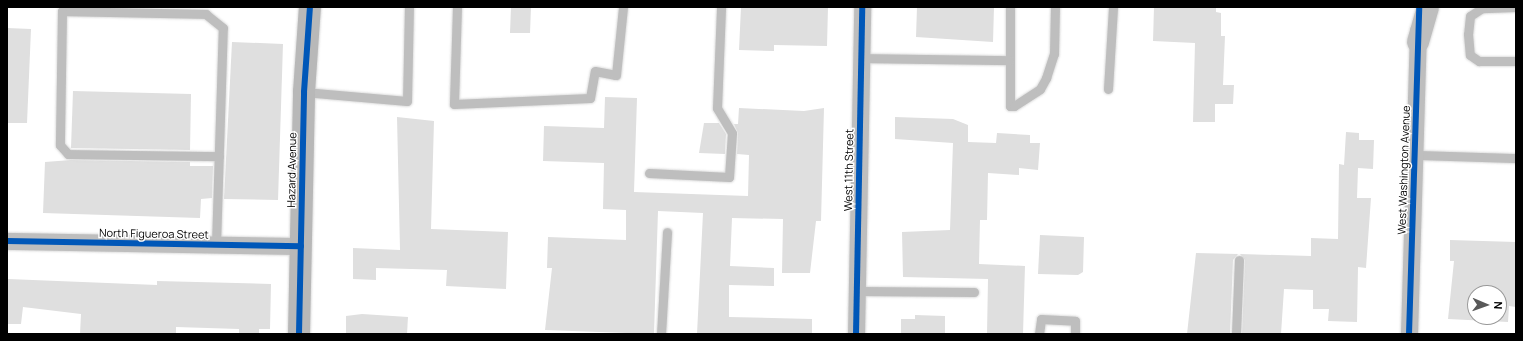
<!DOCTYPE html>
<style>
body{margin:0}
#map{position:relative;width:1523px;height:341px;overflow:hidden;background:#fff;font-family:Manrope,sans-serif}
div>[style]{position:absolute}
.building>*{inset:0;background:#dfdfdf}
.roads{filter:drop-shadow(0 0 1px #dbdbdb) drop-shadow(0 0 1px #dbdbdb)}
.lane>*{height:9px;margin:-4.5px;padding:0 4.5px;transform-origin:4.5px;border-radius:4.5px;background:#bebebe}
.street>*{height:17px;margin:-8.5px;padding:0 8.5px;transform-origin:8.5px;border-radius:8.5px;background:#bebebe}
.secondary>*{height:22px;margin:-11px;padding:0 11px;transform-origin:11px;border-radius:11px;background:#b8b8b8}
.primary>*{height:22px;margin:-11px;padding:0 11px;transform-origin:11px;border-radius:11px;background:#bebebe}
.cycleway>*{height:6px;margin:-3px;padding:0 3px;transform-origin:3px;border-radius:3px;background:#0057b8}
span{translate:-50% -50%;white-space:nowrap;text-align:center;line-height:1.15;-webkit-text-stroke:3px #fff;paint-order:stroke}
.street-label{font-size:11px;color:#000}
.frame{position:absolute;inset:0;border:8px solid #000;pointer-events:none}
.north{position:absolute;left:1467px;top:285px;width:40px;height:40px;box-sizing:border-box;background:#fff;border:1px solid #999;border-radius:50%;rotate:92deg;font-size:11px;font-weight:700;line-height:16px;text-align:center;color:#000}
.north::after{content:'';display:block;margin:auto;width:14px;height:18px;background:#595959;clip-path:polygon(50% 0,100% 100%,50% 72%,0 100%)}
</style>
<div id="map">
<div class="building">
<div style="clip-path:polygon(511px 7px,531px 7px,530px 33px,510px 33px)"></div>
<div style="clip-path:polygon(741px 7px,828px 7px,827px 46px,774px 45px,774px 51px,739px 50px)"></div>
<div style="clip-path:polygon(917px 7px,994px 7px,993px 42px,916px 37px)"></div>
<div style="clip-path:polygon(1154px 7px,1216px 7px,1216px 12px,1221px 13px,1221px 36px,1225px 36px,1223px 85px,1234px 85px,1233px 104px,1215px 104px,1215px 122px,1193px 122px,1195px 43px,1153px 41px)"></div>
<div style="clip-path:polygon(7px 28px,31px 29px,27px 123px,8px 123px)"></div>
<div style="clip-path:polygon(232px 42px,283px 44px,278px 200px,224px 199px)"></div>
<div style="clip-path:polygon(73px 91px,191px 94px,190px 150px,71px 148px)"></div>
<div style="clip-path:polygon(605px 97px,637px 98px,634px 192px,748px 196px,749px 155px,737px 154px,738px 133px,734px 124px,738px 124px,739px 108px,804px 111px,824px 108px,821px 221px,816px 221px,810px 273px,782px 273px,783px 219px,732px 218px,730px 266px,774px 268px,774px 286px,729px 285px,729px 317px,812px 319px,812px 334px,697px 334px,703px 213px,658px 211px,654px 334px,545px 330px,552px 268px,547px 268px,548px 237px,626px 240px,626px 210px,603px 209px,604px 163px,543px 161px,544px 126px,604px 128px)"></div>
<div style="clip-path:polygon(397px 117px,434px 121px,431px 229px,508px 232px,506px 289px,446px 286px,447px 270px,376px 268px,376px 280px,353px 279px,353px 248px,400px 250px)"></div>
<div style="clip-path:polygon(895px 117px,953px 119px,968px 125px,968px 142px,996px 143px,997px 133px,1030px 135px,1030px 143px,1040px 143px,1038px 170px,1019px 168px,1019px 175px,988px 173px,987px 220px,980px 220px,979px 264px,1025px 266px,1023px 334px,987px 334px,988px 279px,903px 277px,902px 232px,950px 230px,953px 143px,895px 139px)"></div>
<div style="clip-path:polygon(704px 123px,719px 123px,726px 134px,725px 154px,699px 153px)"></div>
<div style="clip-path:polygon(1346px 132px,1359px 133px,1359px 140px,1374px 140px,1373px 169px,1358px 168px,1357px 198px,1371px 198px,1366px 268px,1358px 267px,1357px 322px,1328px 321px,1329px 309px,1313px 309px,1313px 290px,1284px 289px,1281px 334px,1242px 334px,1245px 260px,1240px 254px,1311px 256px,1311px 238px,1338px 239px,1339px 164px,1344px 165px)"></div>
<div style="clip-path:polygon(71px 160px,190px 162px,190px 166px,213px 166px,212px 198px,201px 199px,200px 218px,43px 213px,45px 162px)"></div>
<div style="clip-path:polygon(1040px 235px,1084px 237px,1083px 272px,1078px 275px,1038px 274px)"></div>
<div style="clip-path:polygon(evenodd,1450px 240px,1516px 242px,1516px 307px,1509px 306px,1508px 322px,1448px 319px,1454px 261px,1450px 261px,1450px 240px,1475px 293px,1499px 293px,1499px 317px,1475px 317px,1475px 293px)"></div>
<div style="clip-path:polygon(1196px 253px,1238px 254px,1233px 260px,1230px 334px,1187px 334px)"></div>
<div style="clip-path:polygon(8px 279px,157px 285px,157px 281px,271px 284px,270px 329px,259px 329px,259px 334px,239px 334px,239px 329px,176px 327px,176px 334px,80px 334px,81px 314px,23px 307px,21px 324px,7px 324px)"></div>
<div style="clip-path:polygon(362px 314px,408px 317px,407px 334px,346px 334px,346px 316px)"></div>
<div style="clip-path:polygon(915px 315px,945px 316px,945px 334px,901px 334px,901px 319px,915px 319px)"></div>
</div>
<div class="roads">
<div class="lane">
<div style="left:457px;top:7px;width:97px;rotate:91.8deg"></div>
<div style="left:454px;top:104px;width:136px;rotate:-2.5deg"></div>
<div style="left:590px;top:98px;width:27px;rotate:-80deg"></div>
<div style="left:595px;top:71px;width:21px;rotate:11deg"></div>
<div style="left:616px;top:75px;width:68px;rotate:-84.1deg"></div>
<div style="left:1010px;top:7px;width:99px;rotate:90deg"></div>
<div style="left:1010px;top:106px;width:4px"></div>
<div style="left:1014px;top:106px;width:31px;rotate:-33deg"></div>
<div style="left:1040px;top:89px;width:13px;rotate:-61deg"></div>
<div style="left:1046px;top:78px;width:25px;rotate:-72deg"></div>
<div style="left:1054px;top:54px;width:47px;rotate:-88.8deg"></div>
<div style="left:1516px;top:7px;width:34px;rotate:178deg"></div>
<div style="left:1482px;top:8px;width:14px;rotate:146deg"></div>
<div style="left:1470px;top:16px;width:18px;rotate:96deg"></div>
<div style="left:1468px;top:34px;width:21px;rotate:85deg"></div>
<div style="left:1470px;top:55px;width:11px;rotate:34deg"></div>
<div style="left:1479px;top:61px;width:37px"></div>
<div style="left:861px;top:58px;width:148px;rotate:0.8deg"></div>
<div style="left:1108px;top:89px;width:82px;rotate:-86.5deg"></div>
<div style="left:304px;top:92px;width:103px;rotate:5deg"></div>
<div style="left:407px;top:101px;width:94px;rotate:-88.8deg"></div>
<div style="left:1415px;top:155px;width:101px;rotate:1.7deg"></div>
<div style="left:649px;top:173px;width:80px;rotate:2.9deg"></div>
<div style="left:729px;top:177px;width:44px;rotate:-86.1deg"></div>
<div style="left:732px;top:133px;width:29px;rotate:-121deg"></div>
<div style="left:717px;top:108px;width:101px;rotate:-87.7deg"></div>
<div style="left:216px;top:245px;width:217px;rotate:-88.2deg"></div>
<div style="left:223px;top:28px;width:22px;rotate:-141deg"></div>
<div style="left:206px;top:14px;width:144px;rotate:-178.8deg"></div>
<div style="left:62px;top:11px;width:134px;rotate:90.9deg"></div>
<div style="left:60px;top:145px;width:12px;rotate:48deg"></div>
<div style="left:68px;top:154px;width:151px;rotate:0.8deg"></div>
<div style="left:857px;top:291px;width:117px;rotate:0.5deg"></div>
<div style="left:661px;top:334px;width:102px;rotate:-86.6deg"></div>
<div style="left:1039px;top:334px;width:15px;rotate:-82deg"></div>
<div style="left:1041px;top:319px;width:34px;rotate:3deg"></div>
<div style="left:1075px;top:321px;width:13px;rotate:90deg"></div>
<div style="left:1236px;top:334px;width:74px;rotate:-87.7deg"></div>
</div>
<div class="street">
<div style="left:7px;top:241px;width:294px;rotate:1deg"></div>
<div style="left:856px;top:334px;width:327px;rotate:-88.9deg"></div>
<div style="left:1409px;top:334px;width:304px;rotate:-88.3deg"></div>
</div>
<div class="secondary">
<div style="left:299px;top:334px;width:242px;rotate:-88.8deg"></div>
<div style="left:304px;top:92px;width:85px;rotate:-86deg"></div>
</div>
<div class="primary">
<div style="left:1418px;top:42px;width:36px;rotate:-74deg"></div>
</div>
</div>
<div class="cycleway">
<div style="left:7px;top:241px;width:294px;rotate:1deg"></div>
<div style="left:299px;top:334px;width:242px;rotate:-88.8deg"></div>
<div style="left:304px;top:92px;width:85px;rotate:-86deg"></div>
<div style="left:856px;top:334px;width:327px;rotate:-88.9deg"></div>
<div style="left:1409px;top:334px;width:327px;rotate:-88.2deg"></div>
</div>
<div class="street-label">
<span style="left:292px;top:170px;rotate:-89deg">Hazard Avenue</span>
<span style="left:849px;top:170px;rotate:-89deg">West 11th Street</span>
<span style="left:1404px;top:170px;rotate:-88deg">West Washington Avenue</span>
<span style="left:154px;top:234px;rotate:1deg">North Figueroa Street</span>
</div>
<div class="frame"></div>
<div class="north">N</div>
</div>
